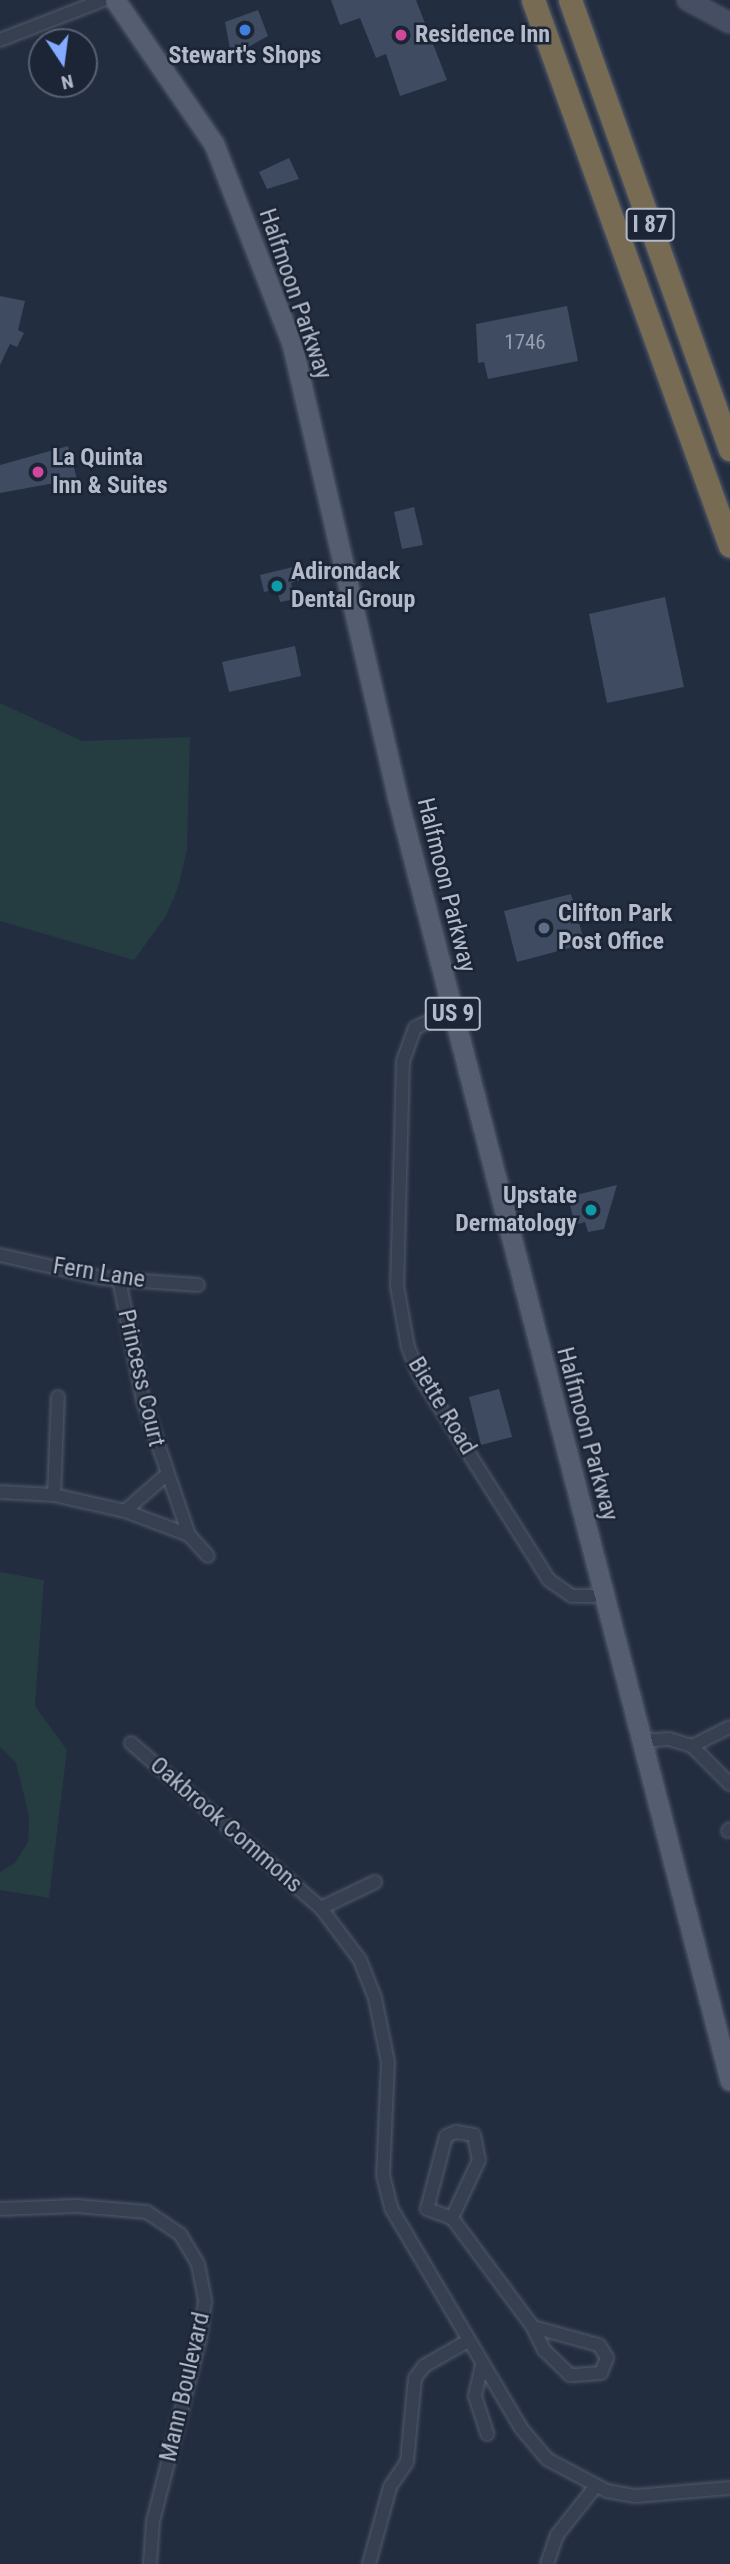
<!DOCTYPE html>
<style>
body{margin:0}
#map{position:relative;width:730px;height:2564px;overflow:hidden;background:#232d40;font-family:"Roboto Condensed",sans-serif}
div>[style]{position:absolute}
.green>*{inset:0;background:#253c41}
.building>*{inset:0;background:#3e4b60}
.roads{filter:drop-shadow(0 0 2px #525b6b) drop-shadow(0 0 2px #525b6b)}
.street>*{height:12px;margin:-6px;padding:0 6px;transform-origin:6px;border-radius:6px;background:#374050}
.secondary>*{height:18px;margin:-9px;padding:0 9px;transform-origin:9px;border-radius:9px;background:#454e63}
.primary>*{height:19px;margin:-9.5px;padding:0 9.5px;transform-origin:9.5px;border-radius:9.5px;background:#555e70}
.highway>*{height:23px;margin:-11.5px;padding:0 11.5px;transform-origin:11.5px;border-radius:11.5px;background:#776b53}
.dots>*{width:19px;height:19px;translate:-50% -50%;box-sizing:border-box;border:4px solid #1c2535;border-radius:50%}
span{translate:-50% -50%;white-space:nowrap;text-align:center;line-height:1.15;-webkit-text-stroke:5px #1c2535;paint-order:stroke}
.number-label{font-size:21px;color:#969fb0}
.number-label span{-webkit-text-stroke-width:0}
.shield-label span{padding:2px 5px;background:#1c2535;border:2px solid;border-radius:5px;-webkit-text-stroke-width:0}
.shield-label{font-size:23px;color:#b3bbcb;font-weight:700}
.poi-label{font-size:24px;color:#b3bbcb;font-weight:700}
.left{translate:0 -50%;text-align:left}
.right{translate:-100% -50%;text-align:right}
.street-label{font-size:24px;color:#b3bbcb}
.north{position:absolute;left:28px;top:28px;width:70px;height:70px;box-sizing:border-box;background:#1c2535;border:2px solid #586171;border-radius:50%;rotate:167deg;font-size:19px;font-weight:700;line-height:28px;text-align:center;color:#b3bbcb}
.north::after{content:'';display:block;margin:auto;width:24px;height:32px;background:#84abff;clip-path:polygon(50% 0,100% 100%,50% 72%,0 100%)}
</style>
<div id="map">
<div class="green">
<div style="clip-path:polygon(0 703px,82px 741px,190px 737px,187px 850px,178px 888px,166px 916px,134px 960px,0 921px)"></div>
<div style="clip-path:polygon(0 1572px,44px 1580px,35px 1706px,67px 1750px,49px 1898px,0 1890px,0 1872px,15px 1863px,28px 1842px,29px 1816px,16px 1763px,0 1747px)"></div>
</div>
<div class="building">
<div style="clip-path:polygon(331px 0,416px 0,447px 80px,400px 96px,386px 54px,376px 58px,360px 18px,340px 25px)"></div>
<div style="clip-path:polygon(258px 10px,268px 36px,241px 51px,230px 49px,225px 22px)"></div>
<div style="clip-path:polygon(289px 158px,299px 179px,267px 189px,259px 172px)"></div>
<div style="clip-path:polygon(0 296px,25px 301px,18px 330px,24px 333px,17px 347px,10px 344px,0 365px)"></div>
<div style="clip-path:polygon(567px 306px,578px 361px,488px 379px,484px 362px,478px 363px,476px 324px)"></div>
<div style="clip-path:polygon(68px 446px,77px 479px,0 493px,0 465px)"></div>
<div style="clip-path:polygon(414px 507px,423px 545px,402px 549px,394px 512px)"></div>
<div style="clip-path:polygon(297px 566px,300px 580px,291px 583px,295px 599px,280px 602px,277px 589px,264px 592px,260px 575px)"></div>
<div style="clip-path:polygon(665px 597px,684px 687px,607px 703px,589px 614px)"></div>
<div style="clip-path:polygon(295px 646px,301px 676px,229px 692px,222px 662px)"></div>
<div style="clip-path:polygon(571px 894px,585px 944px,517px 962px,504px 911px)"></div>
<div style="clip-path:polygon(617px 1185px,604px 1229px,588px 1232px,585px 1222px,575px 1225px,568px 1197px)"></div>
<div style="clip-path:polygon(499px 1389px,512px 1437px,481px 1445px,469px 1397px)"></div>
</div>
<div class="roads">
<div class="street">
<div style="left:0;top:40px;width:110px;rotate:-21.2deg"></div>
<div style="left:453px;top:1010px;width:42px;rotate:154.7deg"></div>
<div style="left:415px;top:1028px;width:35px;rotate:110deg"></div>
<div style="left:403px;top:1061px;width:225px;rotate:91.5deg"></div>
<div style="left:397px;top:1286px;width:62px;rotate:79.8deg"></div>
<div style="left:408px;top:1347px;width:31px;rotate:68deg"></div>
<div style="left:420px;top:1376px;width:241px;rotate:57.7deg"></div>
<div style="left:549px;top:1580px;width:28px;rotate:35deg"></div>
<div style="left:572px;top:1596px;width:32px"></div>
<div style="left:0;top:1255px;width:104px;rotate:12.8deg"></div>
<div style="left:101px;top:1278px;width:97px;rotate:4.1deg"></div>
<div style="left:119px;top:1279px;width:123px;rotate:78.8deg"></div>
<div style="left:143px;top:1400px;width:143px;rotate:71.2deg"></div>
<div style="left:0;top:1492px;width:54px;rotate:3.2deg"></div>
<div style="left:54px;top:1495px;width:73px;rotate:12.7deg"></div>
<div style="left:125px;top:1511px;width:68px;rotate:20.6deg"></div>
<div style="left:189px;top:1535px;width:28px;rotate:48deg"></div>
<div style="left:54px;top:1495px;width:98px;rotate:-87.7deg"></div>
<div style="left:125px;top:1511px;width:53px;rotate:-41.2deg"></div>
<div style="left:641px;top:1741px;width:28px;rotate:-4deg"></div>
<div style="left:669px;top:1739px;width:24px;rotate:17deg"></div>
<div style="left:692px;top:1746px;width:54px;rotate:45deg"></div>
<div style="left:131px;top:1743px;width:252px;rotate:41deg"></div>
<div style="left:321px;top:1908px;width:65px;rotate:53.1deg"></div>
<div style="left:360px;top:1960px;width:41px;rotate:68.5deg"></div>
<div style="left:375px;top:1998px;width:65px;rotate:78.5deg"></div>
<div style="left:388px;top:2062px;width:113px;rotate:92.5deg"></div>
<div style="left:383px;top:2175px;width:34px;rotate:76deg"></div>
<div style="left:391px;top:2208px;width:256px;rotate:59.4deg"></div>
<div style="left:521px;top:2428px;width:40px;rotate:50deg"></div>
<div style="left:547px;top:2459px;width:68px;rotate:28.1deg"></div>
<div style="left:607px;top:2491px;width:29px;rotate:10deg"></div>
<div style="left:636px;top:2496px;width:94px;rotate:-4.9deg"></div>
<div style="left:692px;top:1746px;width:42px;rotate:-26.6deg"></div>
<div style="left:728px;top:1831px;width:3px;rotate:-45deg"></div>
<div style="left:321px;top:1908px;width:60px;rotate:-25.7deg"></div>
<div style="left:456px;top:2132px;width:18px;rotate:9deg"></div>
<div style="left:474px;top:2135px;width:25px;rotate:79deg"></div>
<div style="left:479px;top:2160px;width:64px;rotate:115deg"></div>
<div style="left:452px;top:2218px;width:27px;rotate:-160deg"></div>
<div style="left:427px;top:2209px;width:75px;rotate:-75.4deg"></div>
<div style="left:446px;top:2136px;width:11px;rotate:-22deg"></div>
<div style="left:0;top:2209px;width:76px;rotate:-2.3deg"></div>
<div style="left:76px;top:2206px;width:71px;rotate:4.8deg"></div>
<div style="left:147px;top:2212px;width:40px;rotate:34deg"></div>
<div style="left:180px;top:2234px;width:35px;rotate:59deg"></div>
<div style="left:198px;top:2264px;width:38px;rotate:79deg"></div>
<div style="left:205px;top:2301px;width:36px;rotate:98deg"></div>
<div style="left:200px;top:2337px;width:190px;rotate:104.3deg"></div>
<div style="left:153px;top:2521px;width:43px;rotate:94deg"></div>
<div style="left:452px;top:2218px;width:136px;rotate:53.4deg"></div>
<div style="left:533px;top:2327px;width:68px;rotate:15.3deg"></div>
<div style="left:599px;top:2345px;width:15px;rotate:58deg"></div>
<div style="left:607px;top:2358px;width:16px;rotate:112deg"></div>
<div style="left:601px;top:2373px;width:31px;rotate:176deg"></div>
<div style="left:570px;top:2375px;width:36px;rotate:-136deg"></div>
<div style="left:544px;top:2350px;width:25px;rotate:-116deg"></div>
<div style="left:482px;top:2365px;width:32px;rotate:103deg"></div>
<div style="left:475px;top:2396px;width:40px;rotate:72deg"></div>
<div style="left:369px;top:2564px;width:80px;rotate:-74.7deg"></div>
<div style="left:390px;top:2487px;width:30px;rotate:-56deg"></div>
<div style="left:407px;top:2462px;width:84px;rotate:-84.6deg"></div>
<div style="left:415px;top:2378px;width:15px;rotate:-53deg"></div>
<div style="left:424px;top:2366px;width:51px;rotate:-29.6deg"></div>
<div style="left:547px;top:2564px;width:31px;rotate:-71deg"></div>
<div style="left:557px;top:2535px;width:61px;rotate:-51.6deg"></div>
</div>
<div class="secondary">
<div style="left:687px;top:0;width:49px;rotate:28.1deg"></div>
</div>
<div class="primary">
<div style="left:115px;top:0;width:175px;rotate:55.5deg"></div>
<div style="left:214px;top:144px;width:215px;rotate:68.7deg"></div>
<div style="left:292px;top:344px;width:464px;rotate:76.9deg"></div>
<div style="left:397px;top:796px;width:1327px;rotate:75.47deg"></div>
</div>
<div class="highway">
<div style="left:533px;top:0;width:580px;rotate:70.16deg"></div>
<div style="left:570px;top:0;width:477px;rotate:70.4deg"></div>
</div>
</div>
<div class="dots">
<div style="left:245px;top:30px;background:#3f7fe0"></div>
<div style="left:401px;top:35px;background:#d1479c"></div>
<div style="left:38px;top:472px;background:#d1479c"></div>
<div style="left:277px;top:586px;background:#0f9aa8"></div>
<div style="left:544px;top:928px;background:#5c6f8a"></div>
<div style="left:591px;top:1210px;background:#0f9aa8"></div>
</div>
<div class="number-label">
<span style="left:525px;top:342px">1746</span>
</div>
<div class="shield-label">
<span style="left:650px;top:225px">I 87</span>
<span style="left:453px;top:1014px">US 9</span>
</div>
<div class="poi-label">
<span class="left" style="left:415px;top:35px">Residence Inn</span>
<span style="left:245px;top:56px">Stewart's Shops</span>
<span class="left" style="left:52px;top:472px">La Quinta<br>Inn &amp; Suites</span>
<span class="left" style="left:291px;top:586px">Adirondack<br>Dental Group</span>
<span class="left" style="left:558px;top:928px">Clifton Park<br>Post Office</span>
<span class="right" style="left:577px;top:1210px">Upstate<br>Dermatology</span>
</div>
<div class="street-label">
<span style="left:295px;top:294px;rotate:71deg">Halfmoon Parkway</span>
<span style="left:446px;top:885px;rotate:76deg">Halfmoon Parkway</span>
<span style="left:99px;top:1273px;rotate:9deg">Fern Lane</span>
<span style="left:141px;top:1378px;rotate:77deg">Princess Court</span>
<span style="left:442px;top:1406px;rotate:59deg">Biette Road</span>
<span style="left:587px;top:1434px;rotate:75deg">Halfmoon Parkway</span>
<span style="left:226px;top:1825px;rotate:41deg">Oakbrook Commons</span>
<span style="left:185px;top:2387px;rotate:-77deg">Mann Boulevard</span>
</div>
<div class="north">N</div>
</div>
